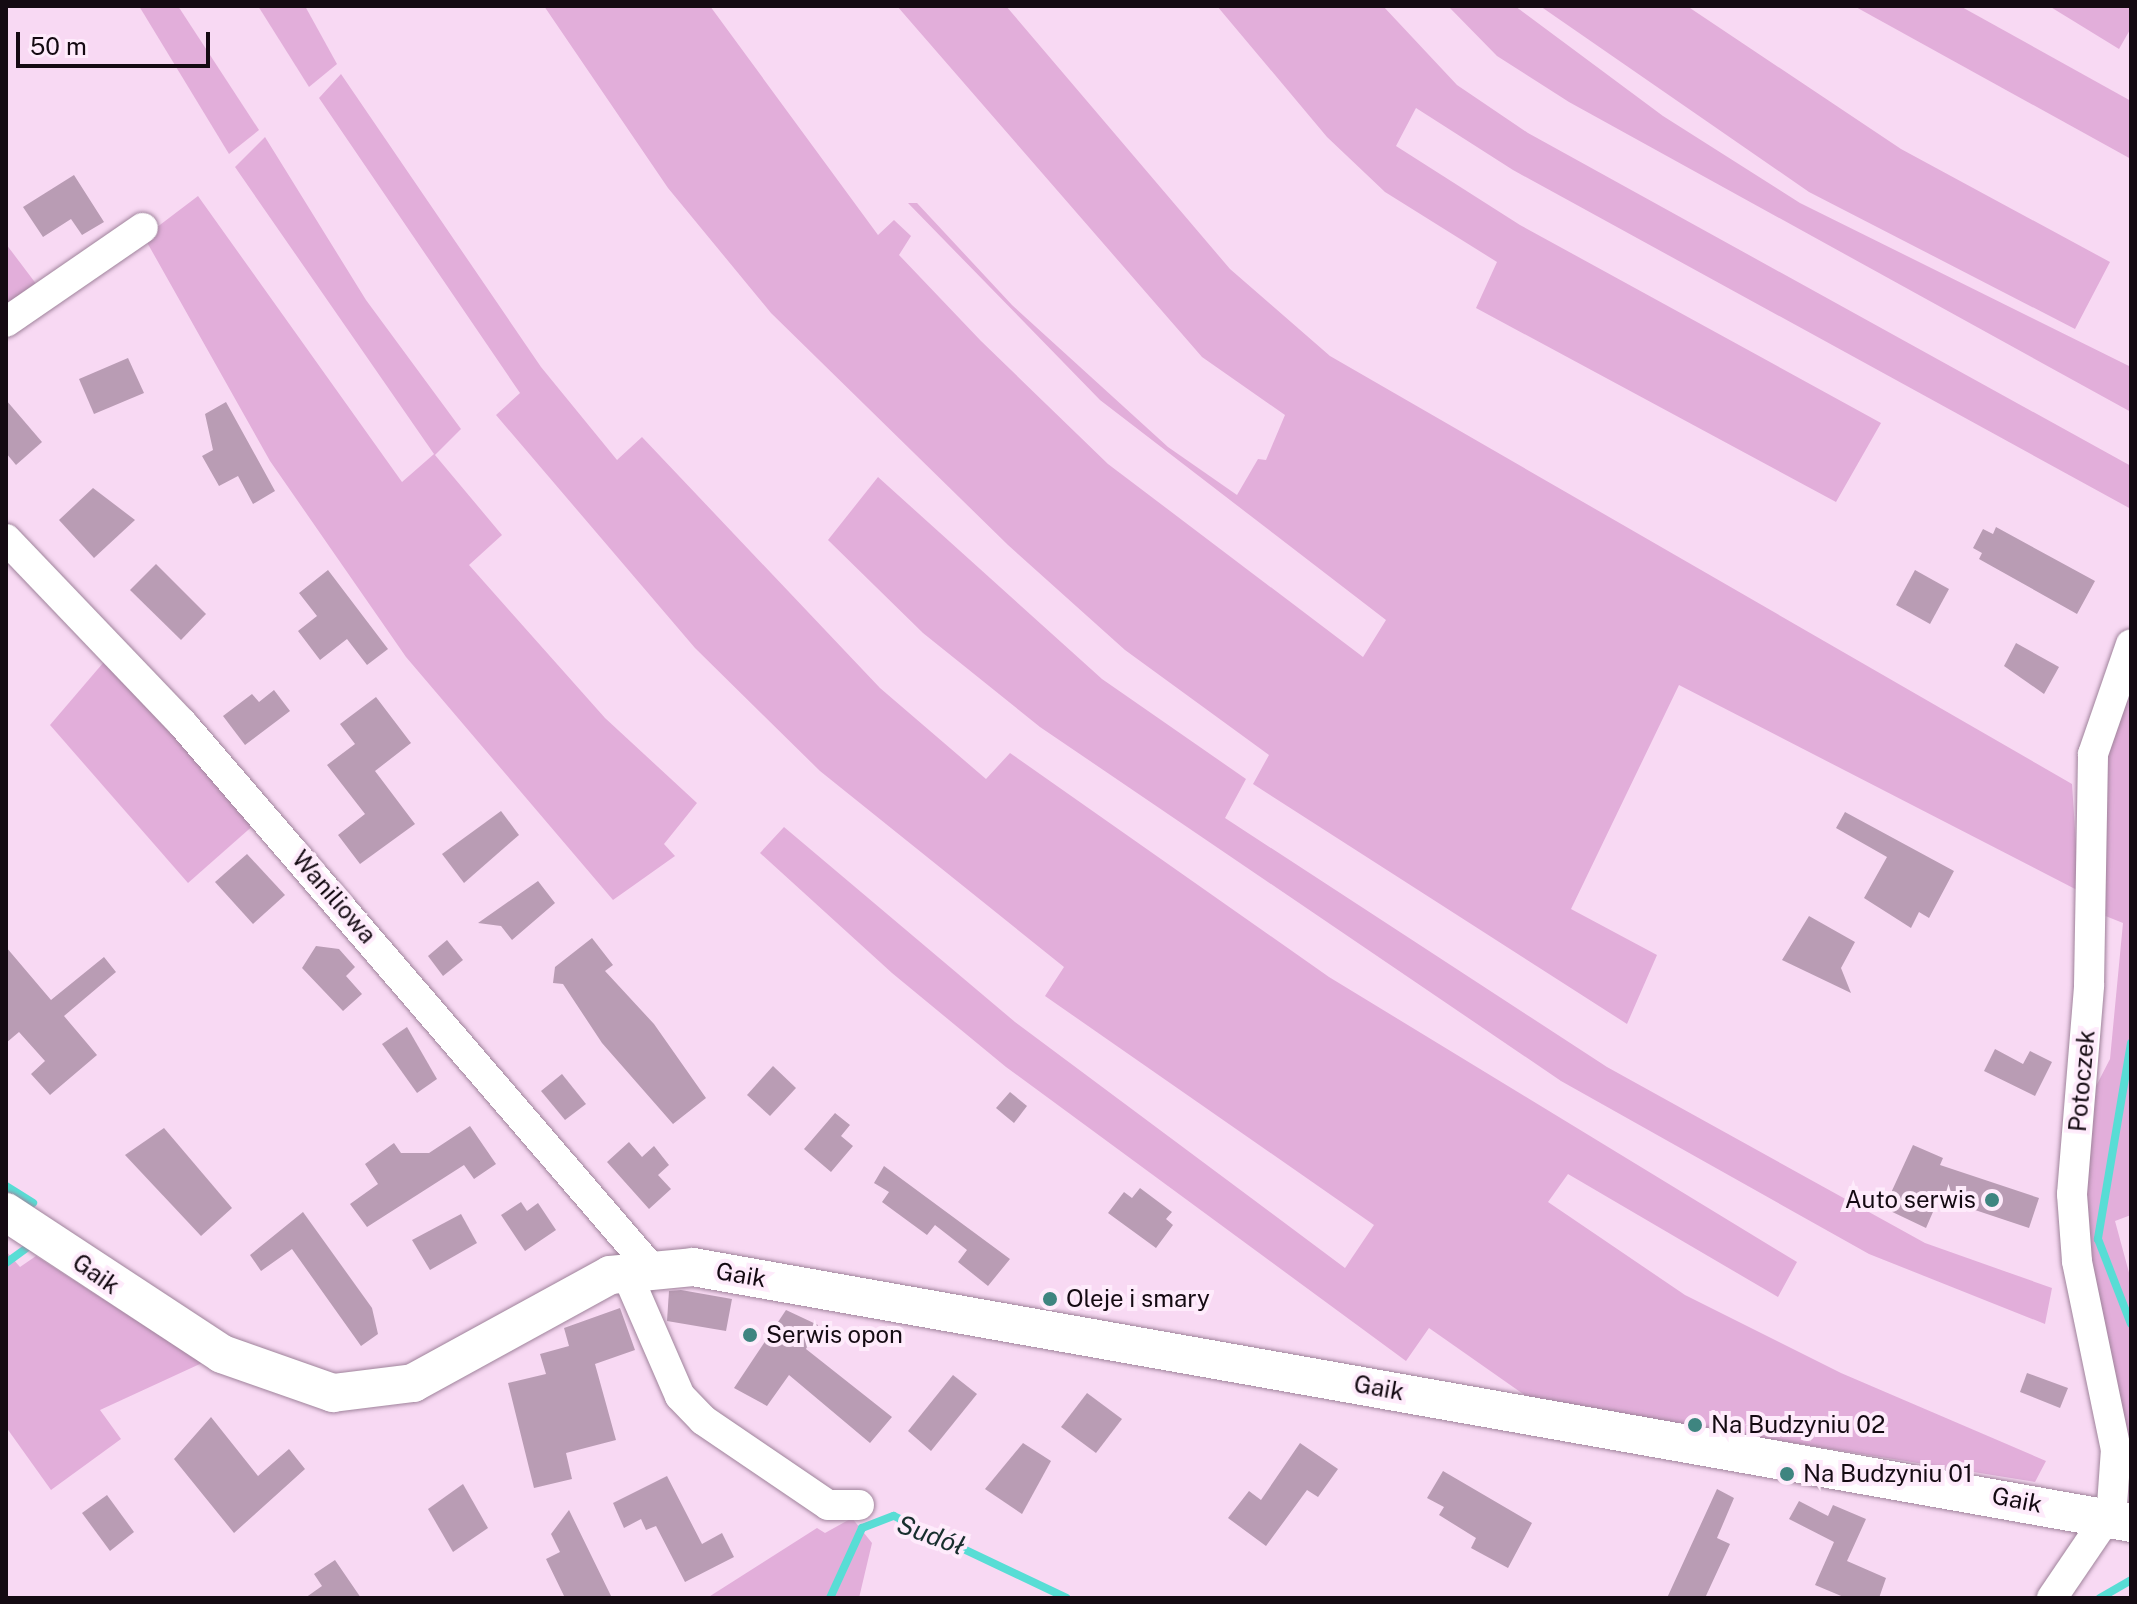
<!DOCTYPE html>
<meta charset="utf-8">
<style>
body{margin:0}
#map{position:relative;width:2137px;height:1604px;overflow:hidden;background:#f8d9f3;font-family:"Public Sans",sans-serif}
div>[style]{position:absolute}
.green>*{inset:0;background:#e2aeda}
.stream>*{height:8px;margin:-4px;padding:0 4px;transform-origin:4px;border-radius:4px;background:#58ddd5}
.building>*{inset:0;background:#b99cb4}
.roads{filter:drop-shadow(0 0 2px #9f839b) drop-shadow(0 0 2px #9f839b)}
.minor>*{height:30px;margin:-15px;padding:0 15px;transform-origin:15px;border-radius:15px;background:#fff}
.tertiary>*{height:38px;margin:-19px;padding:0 19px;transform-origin:19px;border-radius:19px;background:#fff}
.dots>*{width:22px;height:22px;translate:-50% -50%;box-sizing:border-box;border:4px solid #feebfb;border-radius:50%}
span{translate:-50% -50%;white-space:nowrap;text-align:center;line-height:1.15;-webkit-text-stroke:8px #feebfb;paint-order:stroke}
.street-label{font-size:24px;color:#140a12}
.poi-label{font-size:24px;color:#140a12}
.right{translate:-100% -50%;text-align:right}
.left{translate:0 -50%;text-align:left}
.water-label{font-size:26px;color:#172e2d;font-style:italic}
.frame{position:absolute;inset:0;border:8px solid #140a12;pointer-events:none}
.scale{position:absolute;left:16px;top:32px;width:194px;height:36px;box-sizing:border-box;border:4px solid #140a12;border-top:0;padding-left:10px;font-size:24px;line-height:28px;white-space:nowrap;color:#140a12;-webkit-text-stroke:6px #feebfb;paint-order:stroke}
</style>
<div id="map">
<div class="green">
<div style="clip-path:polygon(139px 6px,178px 6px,259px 130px,229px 154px)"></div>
<div style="clip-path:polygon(258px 6px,305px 6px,337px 64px,309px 87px)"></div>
<div style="clip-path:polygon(544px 6px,710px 6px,878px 235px,894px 220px,911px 236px,899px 255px,981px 341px,1108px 464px,1363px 657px,1386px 620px,1100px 400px,908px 203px,917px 203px,1012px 305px,1168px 447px,1237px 495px,1258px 459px,1266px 460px,1285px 415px,1202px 357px,897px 6px,1006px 6px,1230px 269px,1330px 356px,2072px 784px,2079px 891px,1679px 685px,1571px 909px,1657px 955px,1627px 1024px,1253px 784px,1269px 755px,1125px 650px,1008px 545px,771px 313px,668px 188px)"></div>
<div style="clip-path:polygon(1217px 6px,1383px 6px,1457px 85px,1528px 133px,2131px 466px,2131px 509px,1513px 170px,1416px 108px,1396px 146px,1520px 225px,1881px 423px,1836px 502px,1476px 308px,1497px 262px,1385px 192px,1327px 137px)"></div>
<div style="clip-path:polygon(1448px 6px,1515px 6px,1663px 116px,1800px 203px,2131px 367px,2131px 412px,1569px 102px,1497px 56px)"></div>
<div style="clip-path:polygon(1540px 6px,1687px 6px,1901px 149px,2110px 262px,2075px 329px,1809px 192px)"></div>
<div style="clip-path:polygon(1854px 6px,1960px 6px,2131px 101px,2131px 159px)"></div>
<div style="clip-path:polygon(2049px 6px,2131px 6px,2131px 28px,2119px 49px)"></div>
<div style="clip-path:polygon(341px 74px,541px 367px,617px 460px,642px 437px,880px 688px,986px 779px,1010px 753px,1329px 977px,1797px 1262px,1778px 1297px,1568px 1174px,1548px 1202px,1685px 1295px,1841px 1373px,2046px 1461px,2035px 1482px,1533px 1401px,1429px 1328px,1406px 1361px,1006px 1067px,892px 973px,760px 853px,784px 827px,1015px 1022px,1345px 1268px,1374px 1225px,1045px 996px,1064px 967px,820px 771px,695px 648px,496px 415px,520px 393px,319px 98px)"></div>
<div style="clip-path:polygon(265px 137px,366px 300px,461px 429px,435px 455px,502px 535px,469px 565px,605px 718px,697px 803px,664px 844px,675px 856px,613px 900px,406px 657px,270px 461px,144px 237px,198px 196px,402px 482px,434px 454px,235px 167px)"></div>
<div style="clip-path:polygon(6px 244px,40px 289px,6px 311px)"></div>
<div style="clip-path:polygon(878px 477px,1102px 679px,1246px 779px,1225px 818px,1607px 1067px,1925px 1243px,2052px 1288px,2045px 1324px,1869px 1254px,1561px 1081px,1040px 727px,923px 633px,828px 540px)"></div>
<div style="clip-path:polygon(109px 656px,257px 822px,188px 883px,50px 725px)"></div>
<div style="clip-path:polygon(2131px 675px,2131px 1215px,2115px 1221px,2131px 1280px,2131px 1463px,2082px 1215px,2092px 1094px,2110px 1059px,2123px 923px,2103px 915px,2107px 731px)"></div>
<div style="clip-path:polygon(6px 1251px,20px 1267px,36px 1256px,202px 1363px,100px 1410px,121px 1439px,51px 1490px,6px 1427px)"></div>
<div style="clip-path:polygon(852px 1518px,872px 1543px,859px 1598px,707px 1598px,817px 1528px,825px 1533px)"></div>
</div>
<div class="stream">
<div style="left:2131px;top:1043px;width:199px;rotate:99.6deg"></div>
<div style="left:2098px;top:1239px;width:91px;rotate:68.8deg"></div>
<div style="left:6px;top:1186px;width:32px;rotate:32deg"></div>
<div style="left:6px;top:1263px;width:27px;rotate:-36deg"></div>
<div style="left:830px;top:1598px;width:77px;rotate:-65.4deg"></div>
<div style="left:862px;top:1528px;width:34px;rotate:-21deg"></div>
<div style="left:894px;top:1516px;width:191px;rotate:25.4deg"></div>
<div style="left:2100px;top:1598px;width:36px;rotate:-30deg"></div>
</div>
<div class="building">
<div style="clip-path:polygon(74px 175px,104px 222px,82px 235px,71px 219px,43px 237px,23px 207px)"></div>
<div style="clip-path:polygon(128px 358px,144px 393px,94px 414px,79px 379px)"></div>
<div style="clip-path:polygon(6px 400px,42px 442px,16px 465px,6px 453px)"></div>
<div style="clip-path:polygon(226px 402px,275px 491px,253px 504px,238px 476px,219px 486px,202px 456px,213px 450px,205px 414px)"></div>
<div style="clip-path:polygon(93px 488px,135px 520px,94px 558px,59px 520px)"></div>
<div style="clip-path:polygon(1996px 527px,2095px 581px,2077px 614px,1979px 559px,1982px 553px,1973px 548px,1983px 529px,1993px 534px)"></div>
<div style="clip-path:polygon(156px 564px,206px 614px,181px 640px,130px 590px)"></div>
<div style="clip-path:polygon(328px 570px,388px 649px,367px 665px,347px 639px,320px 660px,298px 631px,317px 616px,299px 593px)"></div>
<div style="clip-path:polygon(1915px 570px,1949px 589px,1930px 624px,1896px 605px)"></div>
<div style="clip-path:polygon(2016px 643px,2059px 667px,2044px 694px,2004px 666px)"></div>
<div style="clip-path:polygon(274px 690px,290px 711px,245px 745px,223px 716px,252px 694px,259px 702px)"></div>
<div style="clip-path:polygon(376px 697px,411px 743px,375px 771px,415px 824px,360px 864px,338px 835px,365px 814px,327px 765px,355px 744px,340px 724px)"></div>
<div style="clip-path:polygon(501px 811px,519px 835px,464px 883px,442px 854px)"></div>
<div style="clip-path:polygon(1845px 812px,1954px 871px,1929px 918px,1919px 912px,1911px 928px,1864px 898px,1887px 857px,1836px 828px)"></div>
<div style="clip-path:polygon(247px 854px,285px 895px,253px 924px,215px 882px)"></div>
<div style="clip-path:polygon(538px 881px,555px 903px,512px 940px,501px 926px,478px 923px)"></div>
<div style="clip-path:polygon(1809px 916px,1855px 942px,1841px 968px,1851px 993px,1782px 960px)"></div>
<div style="clip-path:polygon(592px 938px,613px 965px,605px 971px,654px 1024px,706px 1098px,673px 1124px,602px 1043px,563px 984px,553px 983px,555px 967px)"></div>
<div style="clip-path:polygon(447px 940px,463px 960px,443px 976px,428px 956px)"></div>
<div style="clip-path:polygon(316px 946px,339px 949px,355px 967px,346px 976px,362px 994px,343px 1011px,302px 968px)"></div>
<div style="clip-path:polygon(6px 947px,51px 1000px,104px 957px,116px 972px,64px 1016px,97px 1055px,50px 1095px,31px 1074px,45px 1061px,19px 1032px,6px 1043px)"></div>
<div style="clip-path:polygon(407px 1027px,437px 1079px,417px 1093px,382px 1044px)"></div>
<div style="clip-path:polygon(1995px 1049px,2023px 1064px,2030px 1051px,2052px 1062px,2035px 1096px,1984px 1071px)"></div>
<div style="clip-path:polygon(773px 1066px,796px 1088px,770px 1116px,747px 1095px)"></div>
<div style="clip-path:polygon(562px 1074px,586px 1104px,565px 1120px,541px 1091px)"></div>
<div style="clip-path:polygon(1010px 1092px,1027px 1106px,1014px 1123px,996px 1108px)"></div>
<div style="clip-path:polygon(835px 1113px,850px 1125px,841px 1136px,853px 1146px,831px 1172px,804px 1149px)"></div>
<div style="clip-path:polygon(470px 1126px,496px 1164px,474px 1179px,464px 1165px,367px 1227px,350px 1204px,378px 1184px,365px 1164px,394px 1143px,401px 1153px,429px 1153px)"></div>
<div style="clip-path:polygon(164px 1128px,232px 1208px,201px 1236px,125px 1155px)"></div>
<div style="clip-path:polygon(629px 1142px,642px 1157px,654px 1146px,669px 1165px,658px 1175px,671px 1189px,649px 1209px,607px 1162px)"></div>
<div style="clip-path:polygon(1913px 1145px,1943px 1158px,1940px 1165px,2039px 1198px,2029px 1228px,1939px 1198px,1926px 1228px,1884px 1208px)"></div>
<div style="clip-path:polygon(884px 1166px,1010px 1259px,988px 1286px,958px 1262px,967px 1250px,935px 1225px,927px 1235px,882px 1202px,889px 1192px,874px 1183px)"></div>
<div style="clip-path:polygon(1140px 1188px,1172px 1212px,1166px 1219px,1173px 1225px,1156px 1248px,1108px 1213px,1124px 1192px,1132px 1198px)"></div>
<div style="clip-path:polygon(521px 1202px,527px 1211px,538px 1203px,556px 1230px,525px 1251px,501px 1215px)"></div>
<div style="clip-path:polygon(303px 1212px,372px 1308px,378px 1334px,361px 1346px,292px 1249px,261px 1271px,250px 1255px)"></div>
<div style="clip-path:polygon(461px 1214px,477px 1243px,430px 1270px,412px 1240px)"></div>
<div style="clip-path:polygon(681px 1290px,732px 1299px,726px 1331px,667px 1321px,669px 1291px)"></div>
<div style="clip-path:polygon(620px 1308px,635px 1350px,595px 1364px,616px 1440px,566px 1453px,572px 1479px,534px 1488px,508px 1383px,546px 1374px,540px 1354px,569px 1346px,564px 1328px)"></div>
<div style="clip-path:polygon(786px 1310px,818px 1325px,806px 1349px,892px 1417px,870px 1443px,789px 1375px,767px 1406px,734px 1388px)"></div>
<div style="clip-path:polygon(2027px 1373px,2068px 1388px,2060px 1408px,2020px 1392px)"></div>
<div style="clip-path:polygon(953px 1375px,977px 1394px,931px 1451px,908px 1431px)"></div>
<div style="clip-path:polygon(1087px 1393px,1122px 1419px,1096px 1453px,1061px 1427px)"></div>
<div style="clip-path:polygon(211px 1417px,258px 1476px,289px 1449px,305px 1469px,234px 1533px,174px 1459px)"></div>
<div style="clip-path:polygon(1023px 1443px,1051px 1461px,1022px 1514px,985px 1489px)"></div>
<div style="clip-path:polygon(1300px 1443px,1338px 1469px,1318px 1497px,1307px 1490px,1266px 1546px,1228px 1518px,1249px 1491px,1261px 1500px)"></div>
<div style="clip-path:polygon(1443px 1471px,1532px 1523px,1508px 1568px,1471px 1548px,1476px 1538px,1439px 1515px,1444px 1507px,1427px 1498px)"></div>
<div style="clip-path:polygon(667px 1476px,702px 1544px,722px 1533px,734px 1557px,685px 1582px,656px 1526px,646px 1530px,641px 1519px,624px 1528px,613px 1503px)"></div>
<div style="clip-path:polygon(463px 1484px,488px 1528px,453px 1552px,428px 1509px)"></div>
<div style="clip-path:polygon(1717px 1489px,1734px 1498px,1717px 1538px,1730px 1544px,1705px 1598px,1667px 1598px)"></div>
<div style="clip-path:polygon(107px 1495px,134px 1532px,110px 1551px,82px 1513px)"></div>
<div style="clip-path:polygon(1799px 1501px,1828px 1516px,1833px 1505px,1866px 1519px,1847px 1561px,1886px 1578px,1879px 1598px,1846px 1598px,1815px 1585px,1834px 1542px,1789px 1519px)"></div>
<div style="clip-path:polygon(569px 1510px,612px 1598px,565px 1598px,546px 1559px,560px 1552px,551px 1534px)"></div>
<div style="clip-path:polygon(335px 1560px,361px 1598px,305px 1598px,322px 1586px,314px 1574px)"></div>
</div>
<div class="roads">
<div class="minor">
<div style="left:6px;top:322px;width:166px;rotate:-34.5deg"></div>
<div style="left:6px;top:539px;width:255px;rotate:46.3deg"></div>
<div style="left:182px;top:723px;width:718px;rotate:49.29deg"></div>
<div style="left:626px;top:1272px;width:135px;rotate:66.5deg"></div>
<div style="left:680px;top:1396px;width:33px;rotate:46deg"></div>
<div style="left:703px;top:1420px;width:151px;rotate:34.2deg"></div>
<div style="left:828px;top:1505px;width:31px"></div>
<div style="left:2111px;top:1519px;width:69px;rotate:-85.9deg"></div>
<div style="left:2116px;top:1450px;width:193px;rotate:-101.7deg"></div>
<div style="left:2077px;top:1261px;width:67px;rotate:-94.3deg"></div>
<div style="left:2072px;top:1194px;width:210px;rotate:-85.3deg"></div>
<div style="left:2089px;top:985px;width:231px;rotate:-89deg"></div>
<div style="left:2093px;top:754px;width:116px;rotate:-70.9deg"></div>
<div style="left:2052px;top:1598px;width:98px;rotate:-55.8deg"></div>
</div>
<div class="tertiary">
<div style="left:6px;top:1212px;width:258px;rotate:33.3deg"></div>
<div style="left:222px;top:1354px;width:118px;rotate:19.4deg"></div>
<div style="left:333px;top:1393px;width:81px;rotate:-7.1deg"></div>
<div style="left:413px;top:1383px;width:225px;rotate:-28.7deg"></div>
<div style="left:610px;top:1275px;width:83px;rotate:-5.5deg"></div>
<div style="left:693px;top:1267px;width:1461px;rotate:10.09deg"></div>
</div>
</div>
<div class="dots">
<div style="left:1992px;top:1200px;background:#3e8580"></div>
<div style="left:1050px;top:1299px;background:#3e8580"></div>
<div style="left:750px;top:1335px;background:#3e8580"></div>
<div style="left:1695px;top:1425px;background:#3e8580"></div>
<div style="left:1787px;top:1474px;background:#3e8580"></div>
</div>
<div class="street-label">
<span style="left:334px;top:897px;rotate:49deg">Waniliowa</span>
<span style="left:2082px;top:1081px;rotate:-85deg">Potoczek</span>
<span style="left:96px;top:1274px;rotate:35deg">Gaik</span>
<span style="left:741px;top:1275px;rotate:10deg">Gaik</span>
<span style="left:1379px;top:1388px;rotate:10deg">Gaik</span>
<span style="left:2017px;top:1500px;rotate:11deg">Gaik</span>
</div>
<div class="poi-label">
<span class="right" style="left:1976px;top:1200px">Auto serwis</span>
<span class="left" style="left:1066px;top:1299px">Oleje i smary</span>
<span class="left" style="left:766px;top:1335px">Serwis opon</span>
<span class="left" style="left:1711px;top:1425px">Na Budzyniu 02</span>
<span class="left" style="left:1803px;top:1474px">Na Budzyniu 01</span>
</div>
<div class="water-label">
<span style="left:931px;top:1535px;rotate:20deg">Sudół</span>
</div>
<div class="frame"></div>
<div class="scale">50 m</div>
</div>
